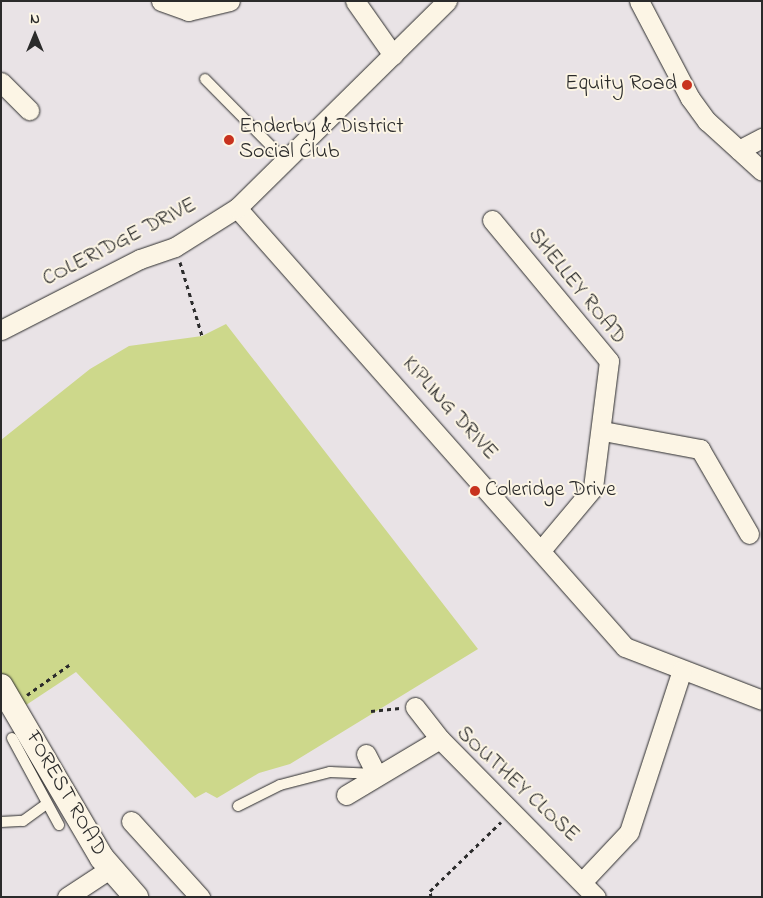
<!DOCTYPE html>
<style>
body{margin:0}
#map{position:relative;width:763px;height:898px;overflow:hidden;background:#e9e3e6;font-family:"Indie Flower",sans-serif}
div>[style]{position:absolute}
.green>*{inset:0;background:#cdd88b}
.path>*{height:3px;margin-top:-1.5px;transform-origin:0;background:repeating-linear-gradient(90deg,#2b2b2b 0 4px,transparent 0 8px)}
.roads{filter:drop-shadow(0 0 1px #2b2b2b) drop-shadow(0 0 1px #2b2b2b)}
.service>*{height:10px;margin:-5px;padding:0 5px;transform-origin:5px;border-radius:5px;background:#fcf5e5}
.minor>*{height:19px;margin:-9.5px;padding:0 9.5px;transform-origin:9.5px;border-radius:9.5px;background:#fcf5e5}
.tertiary>*{height:24px;margin:-12px;padding:0 12px;transform-origin:12px;border-radius:12px;background:#fcf5e5}
.dots>*{width:14px;height:14px;translate:-50% -50%;box-sizing:border-box;border:2px solid #fcf5e5;border-radius:50%}
span{translate:-50% -50%;white-space:nowrap;text-align:center;line-height:1.15;-webkit-text-stroke:4px #fcf5e5;paint-order:stroke}
.poi-label{font-size:22px;color:#2b2b2b}
.right{translate:-100% -50%;text-align:right}
.left{translate:0 -50%;text-align:left}
.street-label{font-size:22px;color:#2b2b2b}
.frame{position:absolute;inset:0;border:2px solid #2b2b2b;pointer-events:none}
.north{position:absolute;left:10px;top:10px;width:50px;height:50px;-webkit-text-stroke:4px #fcf5e5;paint-order:stroke;rotate:0deg;font-size:14px;font-weight:700;line-height:20px;text-align:center;color:#2b2b2b}
.north::after{content:'';display:block;margin:auto;width:18px;height:22px;background:#2b2b2b;clip-path:polygon(50% 0,100% 100%,50% 72%,0 100%)}
</style>
<div id="map">
<div class="green">
<div style="clip-path:polygon(226px 324px,478px 649px,290px 764px,259px 773px,217px 798px,206px 792px,195px 798px,76px 672px,17px 711px,1px 686px,1px 440px,90px 369px,129px 346px,202px 336px)"></div>
</div>
<div class="path">
<div style="left:180px;top:262px;width:77px;rotate:73.4deg"></div>
<div style="left:27px;top:695px;width:52px;rotate:-35.5deg"></div>
<div style="left:371px;top:711px;width:29px;rotate:-6deg"></div>
<div style="left:431px;top:897px;width:6px;rotate:-99deg"></div>
<div style="left:430px;top:891px;width:99px;rotate:-44.2deg"></div>
</div>
<div class="roads">
<div class="service">
<div style="left:205px;top:79px;width:115px;rotate:45.4deg"></div>
<div style="left:12px;top:738px;width:99px;rotate:61.6deg"></div>
<div style="left:238px;top:806px;width:47px;rotate:-26.6deg"></div>
<div style="left:280px;top:785px;width:52px;rotate:-14.6deg"></div>
<div style="left:330px;top:772px;width:46px;rotate:2.5deg"></div>
<div style="left:1px;top:822px;width:22px;rotate:-3deg"></div>
<div style="left:23px;top:821px;width:29px;rotate:-36deg"></div>
</div>
<div class="minor">
<div style="left:161px;top:1px;width:29px;rotate:20deg"></div>
<div style="left:188px;top:11px;width:43px;rotate:-13.4deg"></div>
<div style="left:355px;top:1px;width:66px;rotate:54.9deg"></div>
<div style="left:639px;top:1px;width:110px;rotate:62.3deg"></div>
<div style="left:690px;top:98px;width:29px;rotate:54deg"></div>
<div style="left:707px;top:121px;width:74px;rotate:42.3deg"></div>
<div style="left:1px;top:82px;width:40px;rotate:45deg"></div>
<div style="left:739px;top:150px;width:26px;rotate:-28deg"></div>
<div style="left:237px;top:208px;width:586px;rotate:48.53deg"></div>
<div style="left:625px;top:647px;width:147px;rotate:21.1deg"></div>
<div style="left:492px;top:220px;width:183px;rotate:50.3deg"></div>
<div style="left:609px;top:361px;width:128px;rotate:97.2deg"></div>
<div style="left:593px;top:488px;width:80px;rotate:129.9deg"></div>
<div style="left:1px;top:330px;width:156px;rotate:-27.1deg"></div>
<div style="left:140px;top:259px;width:37px;rotate:-19deg"></div>
<div style="left:175px;top:247px;width:73px;rotate:-32.2deg"></div>
<div style="left:237px;top:208px;width:295px;rotate:-44.6deg"></div>
<div style="left:603px;top:431px;width:99px;rotate:10.5deg"></div>
<div style="left:700px;top:449px;width:98px;rotate:60deg"></div>
<div style="left:415px;top:707px;width:41px;rotate:52deg"></div>
<div style="left:366px;top:754px;width:22px;rotate:63deg"></div>
<div style="left:346px;top:795px;width:109px;rotate:-30.8deg"></div>
<div style="left:440px;top:739px;width:222px;rotate:45.4deg"></div>
<div style="left:131px;top:821px;width:103px;rotate:47.8deg"></div>
<div style="left:583px;top:881px;width:67px;rotate:-46.8deg"></div>
<div style="left:629px;top:832px;width:170px;rotate:-71.9deg"></div>
<div style="left:67px;top:897px;width:53px;rotate:-33.4deg"></div>
</div>
<div class="tertiary">
<div style="left:1px;top:686px;width:199px;rotate:59.6deg"></div>
<div style="left:102px;top:858px;width:52px;rotate:48.9deg"></div>
</div>
</div>
<div class="dots">
<div style="left:687px;top:85px;background:#c8321e"></div>
<div style="left:229px;top:140px;background:#c8321e"></div>
<div style="left:475px;top:491px;background:#c8321e"></div>
</div>
<div class="poi-label">
<span class="right" style="left:677px;top:85px">Equity Road</span>
<span class="left" style="left:239px;top:140px">Enderby &amp; District<br>Social Club</span>
<span class="left" style="left:485px;top:491px">Coleridge Drive</span>
</div>
<div class="street-label">
<span style="left:120px;top:243px;rotate:-27deg">COLERIDGE DRIVE</span>
<span style="left:576px;top:287px;rotate:51deg">SHELLEY ROAD</span>
<span style="left:449px;top:409px;rotate:48deg">KIPLING DRIVE</span>
<span style="left:517px;top:785px;rotate:43deg">SOUTHEY CLOSE</span>
<span style="left:65px;top:794px;rotate:60deg">FOREST ROAD</span>
</div>
<div class="frame"></div>
<div class="north">N</div>
</div>
